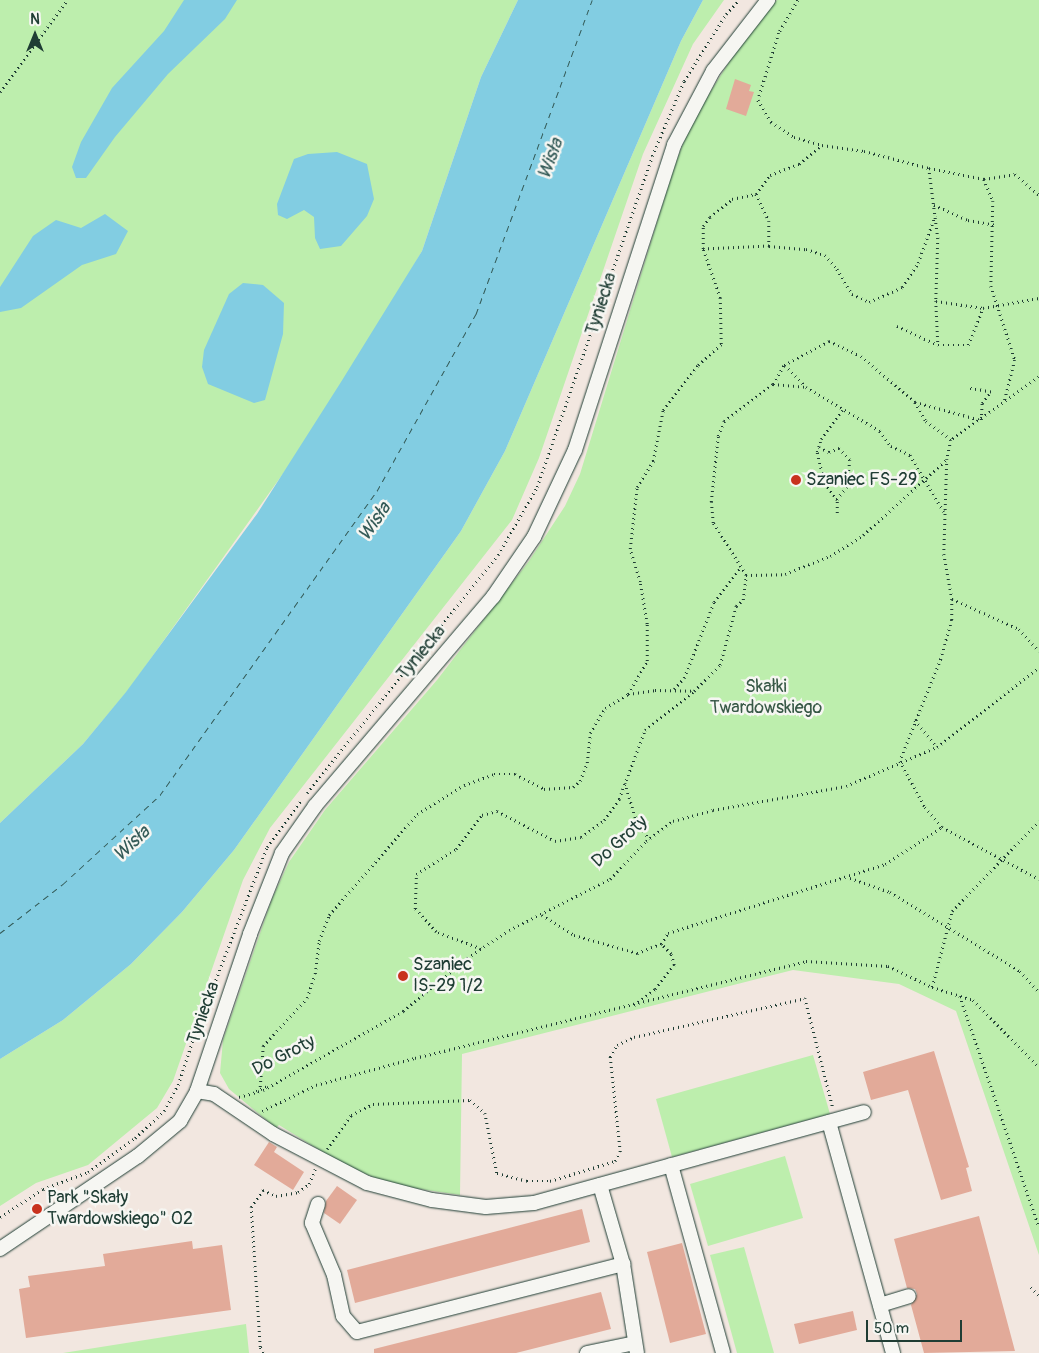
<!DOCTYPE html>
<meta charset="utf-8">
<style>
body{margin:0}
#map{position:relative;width:1039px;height:1353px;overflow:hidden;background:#f2e7e0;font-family:Pangolin,sans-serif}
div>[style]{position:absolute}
.green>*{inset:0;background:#bdeead}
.water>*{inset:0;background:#82cde2}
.ferry>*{height:1px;margin-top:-0.5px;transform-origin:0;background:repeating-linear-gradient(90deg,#335a57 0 6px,transparent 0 11px)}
.building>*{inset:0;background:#e2aa99}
.path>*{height:2.5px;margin-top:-1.25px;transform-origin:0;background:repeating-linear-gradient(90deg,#1f3d34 0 1px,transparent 0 5px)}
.roads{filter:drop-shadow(0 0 1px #1f3d34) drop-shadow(0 0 1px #1f3d34)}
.minor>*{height:14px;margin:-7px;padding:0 7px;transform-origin:7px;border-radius:7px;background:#f6f6f2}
.dots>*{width:14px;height:14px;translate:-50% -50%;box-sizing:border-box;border:2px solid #f6f6f2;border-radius:50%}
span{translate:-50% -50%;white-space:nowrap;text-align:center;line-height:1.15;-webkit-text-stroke:5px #f6f6f2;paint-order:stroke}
.street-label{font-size:18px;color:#1f3d34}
.poi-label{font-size:18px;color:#1f3d34}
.left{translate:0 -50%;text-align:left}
.park-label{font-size:18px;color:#375846}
.water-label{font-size:19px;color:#335a57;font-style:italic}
.north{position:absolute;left:10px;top:10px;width:50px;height:50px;-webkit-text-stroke:4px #f6f6f2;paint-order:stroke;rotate:0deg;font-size:14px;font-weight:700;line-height:20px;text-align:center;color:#1f3d34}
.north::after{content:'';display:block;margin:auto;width:18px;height:22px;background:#1f3d34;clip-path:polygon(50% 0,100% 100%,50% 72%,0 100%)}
.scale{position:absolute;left:866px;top:1320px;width:96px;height:22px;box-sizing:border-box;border:2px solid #1f3d34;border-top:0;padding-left:6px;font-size:15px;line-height:18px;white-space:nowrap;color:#1f3d34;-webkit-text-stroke:4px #f6f6f2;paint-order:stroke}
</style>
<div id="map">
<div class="green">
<div style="clip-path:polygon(0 0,518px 0,481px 77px,422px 251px,335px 401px,129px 689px,83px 744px,0 823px)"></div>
<div style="clip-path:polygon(703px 0,724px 0,693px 44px,643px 154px,539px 458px,512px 520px,270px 828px,243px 880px,173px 1081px,157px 1108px,88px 1165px,36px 1183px,0 1206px,0 1059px,63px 1020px,131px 964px,182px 912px,234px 850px,461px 531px,505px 451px,681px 41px)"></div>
<div style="clip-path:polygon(777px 0,1039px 0,1039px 1255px,956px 1011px,899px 984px,793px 970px,462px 1054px,460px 1195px,392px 1185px,342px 1164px,279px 1125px,276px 1128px,229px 1089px,220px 1073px,223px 1040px,272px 899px,289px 862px,325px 810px,437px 680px,529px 561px,565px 506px,580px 474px,674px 167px,692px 121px,748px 32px)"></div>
<div style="clip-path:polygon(813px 1055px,830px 1114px,672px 1157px,656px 1099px)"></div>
<div style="clip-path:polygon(785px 1156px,803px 1218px,708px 1246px,690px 1184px)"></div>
<div style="clip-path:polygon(744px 1247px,774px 1353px,737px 1353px,710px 1255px)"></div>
<div style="clip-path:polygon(246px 1324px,249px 1353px,63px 1353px)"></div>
</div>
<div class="water">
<div style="clip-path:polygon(184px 0,237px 0,225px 19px,168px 74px,115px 137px,86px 178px,76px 178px,72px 167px,81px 142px,112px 88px,164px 31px)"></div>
<div style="clip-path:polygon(518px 0,703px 0,681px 41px,505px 451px,461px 531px,234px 850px,182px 912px,131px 964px,63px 1020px,0 1059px,0 823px,83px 744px,126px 692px,257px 514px,341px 382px,422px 251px,481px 77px)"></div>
<div style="clip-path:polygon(337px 152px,367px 164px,374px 199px,367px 216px,341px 246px,320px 249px,315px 238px,314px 217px,304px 210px,287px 219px,278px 215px,277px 204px,294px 159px,308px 154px)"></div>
<div style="clip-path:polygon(105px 214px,128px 231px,116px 254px,82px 265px,21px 308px,0 312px,0 287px,33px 236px,56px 220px,81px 228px)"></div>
<div style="clip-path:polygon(243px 283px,263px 285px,284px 303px,283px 334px,265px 400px,254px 403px,208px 384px,202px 367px,204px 350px,229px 294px)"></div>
</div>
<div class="ferry">
<div style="left:0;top:933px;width:80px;rotate:-37.9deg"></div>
<div style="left:63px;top:884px;width:132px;rotate:-42.5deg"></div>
<div style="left:160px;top:795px;width:374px;rotate:-54.5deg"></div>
<div style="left:377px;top:491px;width:203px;rotate:-60.8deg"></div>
<div style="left:476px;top:314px;width:335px;rotate:-69.7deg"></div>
</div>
<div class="building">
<div style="clip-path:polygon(735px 79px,751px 85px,749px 91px,754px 92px,746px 116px,726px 109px)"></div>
<div style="clip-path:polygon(934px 1051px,969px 1167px,966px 1168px,972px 1191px,941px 1200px,908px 1090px,871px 1100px,863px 1072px)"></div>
<div style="clip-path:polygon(269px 1142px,277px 1147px,274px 1152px,304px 1172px,293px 1190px,254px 1165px)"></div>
<div style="clip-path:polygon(337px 1186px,357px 1200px,340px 1224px,324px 1213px,326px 1201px)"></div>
<div style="clip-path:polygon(582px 1209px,590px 1242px,355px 1303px,347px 1270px)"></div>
<div style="clip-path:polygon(979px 1216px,1015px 1351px,924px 1353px,911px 1305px,917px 1294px,915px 1289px,907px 1288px,894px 1239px)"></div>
<div style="clip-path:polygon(192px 1241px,193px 1249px,222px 1245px,231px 1310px,26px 1338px,19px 1289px,30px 1287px,28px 1276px,105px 1266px,103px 1254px)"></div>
<div style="clip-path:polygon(682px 1243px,706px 1334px,670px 1343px,647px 1252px)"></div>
<div style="clip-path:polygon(601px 1292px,611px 1329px,516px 1353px,374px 1353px,374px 1349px)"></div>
<div style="clip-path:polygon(853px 1311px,857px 1330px,799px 1344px,794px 1324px)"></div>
</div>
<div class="path">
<div style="left:798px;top:0;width:38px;rotate:120deg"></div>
<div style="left:779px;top:33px;width:70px;rotate:107.4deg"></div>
<div style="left:758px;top:100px;width:26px;rotate:59deg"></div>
<div style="left:771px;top:122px;width:27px;rotate:33deg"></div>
<div style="left:794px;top:137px;width:29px;rotate:16deg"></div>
<div style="left:822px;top:145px;width:42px;rotate:8.1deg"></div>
<div style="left:864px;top:151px;width:67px;rotate:14.7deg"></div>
<div style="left:929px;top:168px;width:71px;rotate:82.7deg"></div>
<div style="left:938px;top:238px;width:63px;rotate:91.8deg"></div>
<div style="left:936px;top:301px;width:48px;rotate:8.5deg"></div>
<div style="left:0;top:92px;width:114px;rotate:-53.9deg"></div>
<div style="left:929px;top:168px;width:56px;rotate:11.3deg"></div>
<div style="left:984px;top:179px;width:24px;rotate:68deg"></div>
<div style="left:993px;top:201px;width:85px;rotate:91.3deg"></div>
<div style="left:991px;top:286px;width:78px;rotate:72deg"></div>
<div style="left:1015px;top:360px;width:44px;rotate:104.3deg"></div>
<div style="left:984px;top:179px;width:31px;rotate:-9deg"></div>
<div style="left:1015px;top:174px;width:32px;rotate:41deg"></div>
<div style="left:756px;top:194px;width:30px;rotate:64deg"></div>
<div style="left:769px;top:221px;width:25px;rotate:90deg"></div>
<div style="left:769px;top:246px;width:66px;rotate:177.4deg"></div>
<div style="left:703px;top:249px;width:23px;rotate:-90deg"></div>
<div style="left:703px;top:226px;width:11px;rotate:-52deg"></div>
<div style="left:710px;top:217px;width:28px;rotate:-39deg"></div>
<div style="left:732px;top:199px;width:25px;rotate:-12deg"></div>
<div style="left:756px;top:194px;width:24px;rotate:-54deg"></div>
<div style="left:770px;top:175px;width:31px;rotate:-21deg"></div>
<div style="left:799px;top:164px;width:30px;rotate:-40deg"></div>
<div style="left:934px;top:205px;width:37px;rotate:24deg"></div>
<div style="left:968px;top:220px;width:27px;rotate:10deg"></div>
<div style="left:769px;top:246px;width:37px;rotate:5deg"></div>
<div style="left:806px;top:249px;width:20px;rotate:18deg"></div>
<div style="left:825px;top:255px;width:18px;rotate:49deg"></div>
<div style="left:837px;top:269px;width:29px;rotate:59deg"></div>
<div style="left:852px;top:294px;width:19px;rotate:25deg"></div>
<div style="left:869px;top:302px;width:36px;rotate:-24deg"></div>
<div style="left:902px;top:287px;width:29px;rotate:-56deg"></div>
<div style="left:918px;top:263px;width:50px;rotate:-70.1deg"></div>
<div style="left:936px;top:301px;width:43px;rotate:87.3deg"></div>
<div style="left:897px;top:326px;width:45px;rotate:24.9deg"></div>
<div style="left:938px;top:345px;width:30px"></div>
<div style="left:968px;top:345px;width:40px;rotate:-68deg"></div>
<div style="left:983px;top:308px;width:57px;rotate:-10.1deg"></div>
<div style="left:785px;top:365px;width:29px;rotate:46deg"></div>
<div style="left:1039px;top:377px;width:108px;rotate:144.4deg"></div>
<div style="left:951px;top:440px;width:19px;rotate:102deg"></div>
<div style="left:947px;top:459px;width:95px;rotate:91.8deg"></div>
<div style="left:944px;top:554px;width:46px;rotate:79.9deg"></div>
<div style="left:952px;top:599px;width:21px;rotate:90deg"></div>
<div style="left:952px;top:620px;width:41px;rotate:105.8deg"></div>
<div style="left:941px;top:659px;width:110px;rotate:111.9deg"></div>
<div style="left:900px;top:761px;width:52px;rotate:61.5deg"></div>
<div style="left:925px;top:807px;width:26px;rotate:50deg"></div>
<div style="left:942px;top:827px;width:110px;rotate:28.2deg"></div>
<div style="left:773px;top:384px;width:33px;rotate:5deg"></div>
<div style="left:806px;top:387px;width:86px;rotate:30.7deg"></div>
<div style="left:880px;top:431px;width:19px;rotate:54deg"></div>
<div style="left:891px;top:446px;width:21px;rotate:25deg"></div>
<div style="left:910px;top:455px;width:66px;rotate:59.2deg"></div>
<div style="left:915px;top:402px;width:22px;rotate:60deg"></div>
<div style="left:926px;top:421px;width:31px;rotate:36deg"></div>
<div style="left:819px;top:447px;width:11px;rotate:27deg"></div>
<div style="left:829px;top:452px;width:11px;rotate:-22deg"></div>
<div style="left:839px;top:448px;width:16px;rotate:47deg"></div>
<div style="left:850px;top:460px;width:27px;rotate:96deg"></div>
<div style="left:847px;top:487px;width:16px;rotate:128deg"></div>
<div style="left:837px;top:513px;width:13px;rotate:-90deg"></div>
<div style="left:837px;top:500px;width:21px;rotate:-127deg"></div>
<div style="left:824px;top:483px;width:32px;rotate:-103deg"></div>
<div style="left:817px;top:452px;width:14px;rotate:-73deg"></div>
<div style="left:821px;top:439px;width:36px;rotate:-54deg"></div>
<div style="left:746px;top:575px;width:39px;rotate:-1deg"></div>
<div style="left:785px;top:574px;width:48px;rotate:-21.8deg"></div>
<div style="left:830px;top:556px;width:39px;rotate:-32deg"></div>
<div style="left:863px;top:535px;width:112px;rotate:-42.1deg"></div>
<div style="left:952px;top:599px;width:73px;rotate:24.1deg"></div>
<div style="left:1019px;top:629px;width:30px;rotate:48deg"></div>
<div style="left:674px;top:689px;width:15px;rotate:-48deg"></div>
<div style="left:684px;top:678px;width:82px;rotate:-68.5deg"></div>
<div style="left:714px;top:602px;width:44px;rotate:-52.4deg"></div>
<div style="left:628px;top:694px;width:38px;rotate:-60deg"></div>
<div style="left:647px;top:661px;width:37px;rotate:-90deg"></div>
<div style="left:647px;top:624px;width:43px;rotate:-99.5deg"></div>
<div style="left:640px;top:582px;width:34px;rotate:-107deg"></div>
<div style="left:630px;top:549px;width:62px;rotate:-83.6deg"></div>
<div style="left:637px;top:487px;width:31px;rotate:-58deg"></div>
<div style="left:653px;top:461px;width:52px;rotate:-78.9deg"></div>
<div style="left:663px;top:410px;width:57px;rotate:-52.1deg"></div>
<div style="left:698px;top:365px;width:31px;rotate:-42deg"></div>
<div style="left:721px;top:344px;width:46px;rotate:-91.2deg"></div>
<div style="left:720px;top:298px;width:52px;rotate:-109.1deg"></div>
<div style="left:915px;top:720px;width:35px;rotate:51deg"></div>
<div style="left:625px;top:783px;width:37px;rotate:73deg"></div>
<div style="left:636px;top:818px;width:25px;rotate:58deg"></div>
<div style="left:307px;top:793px;width:305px;rotate:-51.3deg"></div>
<div style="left:498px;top:555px;width:78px;rotate:-60.2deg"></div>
<div style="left:537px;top:487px;width:350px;rotate:-70.8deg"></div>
<div style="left:652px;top:156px;width:82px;rotate:-66.9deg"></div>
<div style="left:684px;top:81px;width:79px;rotate:-57.9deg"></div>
<div style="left:726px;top:14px;width:19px;rotate:-47deg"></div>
<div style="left:850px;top:878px;width:42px;rotate:19.3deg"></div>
<div style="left:890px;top:892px;width:152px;rotate:31.3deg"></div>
<div style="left:1020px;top:971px;width:28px;rotate:48deg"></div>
<div style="left:542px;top:915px;width:38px;rotate:32deg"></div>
<div style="left:574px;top:935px;width:66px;rotate:15.9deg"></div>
<div style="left:637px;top:953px;width:26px;rotate:-21deg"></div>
<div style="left:481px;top:949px;width:48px;rotate:-159.3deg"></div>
<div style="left:436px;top:932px;width:31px;rotate:-132deg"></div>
<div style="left:415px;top:909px;width:35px;rotate:-88deg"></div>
<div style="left:416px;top:874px;width:47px;rotate:-32deg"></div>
<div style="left:456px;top:849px;width:43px;rotate:-52.6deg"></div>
<div style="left:482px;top:815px;width:16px;rotate:-15deg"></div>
<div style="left:497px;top:811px;width:65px;rotate:27.3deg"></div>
<div style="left:555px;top:841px;width:26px;rotate:-9deg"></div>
<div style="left:581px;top:837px;width:29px;rotate:-36deg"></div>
<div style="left:604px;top:820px;width:26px;rotate:-54deg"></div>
<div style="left:619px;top:799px;width:74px;rotate:-69.4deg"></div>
<div style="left:645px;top:730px;width:63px;rotate:-38.5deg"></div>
<div style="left:694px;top:691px;width:37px;rotate:-45deg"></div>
<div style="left:720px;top:665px;width:61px;rotate:-74.8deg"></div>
<div style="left:736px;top:606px;width:9px;rotate:-41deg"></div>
<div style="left:743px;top:600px;width:25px;rotate:-83deg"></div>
<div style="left:746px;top:575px;width:62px;rotate:-122.4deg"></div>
<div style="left:713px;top:523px;width:21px;rotate:-95deg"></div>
<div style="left:711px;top:502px;width:66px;rotate:-83.9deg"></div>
<div style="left:718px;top:436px;width:16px;rotate:-68deg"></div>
<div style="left:724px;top:421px;width:61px;rotate:-37.1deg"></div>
<div style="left:773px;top:384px;width:22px;rotate:-60deg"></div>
<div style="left:784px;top:365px;width:51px;rotate:-28.1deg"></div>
<div style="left:829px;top:341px;width:35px;rotate:25deg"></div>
<div style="left:861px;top:356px;width:71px;rotate:40.4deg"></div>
<div style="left:915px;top:402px;width:68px;rotate:15.3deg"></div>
<div style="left:981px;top:420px;width:17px;rotate:-87deg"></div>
<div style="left:982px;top:403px;width:14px;rotate:-51deg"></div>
<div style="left:991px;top:392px;width:22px;rotate:-170deg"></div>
<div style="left:932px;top:987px;width:79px;rotate:-75.3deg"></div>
<div style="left:952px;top:911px;width:125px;rotate:-46deg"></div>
<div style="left:960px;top:996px;width:244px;rotate:71.1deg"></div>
<div style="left:634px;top:1005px;width:26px;rotate:-37deg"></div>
<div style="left:655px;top:989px;width:31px;rotate:-52deg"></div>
<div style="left:674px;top:965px;width:11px;rotate:-105deg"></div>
<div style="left:671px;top:954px;width:14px;rotate:-135deg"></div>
<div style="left:661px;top:944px;width:13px;rotate:-58deg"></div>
<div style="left:668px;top:933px;width:228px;rotate:-17.6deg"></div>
<div style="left:885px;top:864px;width:68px;rotate:-33deg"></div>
<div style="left:260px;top:1087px;width:41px;rotate:-85.8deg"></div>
<div style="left:263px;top:1046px;width:65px;rotate:-47.5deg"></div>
<div style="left:307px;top:998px;width:25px;rotate:-72deg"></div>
<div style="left:315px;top:974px;width:33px;rotate:-83deg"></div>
<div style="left:319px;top:941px;width:28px;rotate:-69deg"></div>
<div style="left:329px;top:915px;width:134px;rotate:-48.9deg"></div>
<div style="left:417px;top:814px;width:55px;rotate:-31.7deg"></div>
<div style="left:464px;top:785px;width:32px;rotate:-20deg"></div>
<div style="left:494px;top:774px;width:21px"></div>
<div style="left:515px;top:774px;width:33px;rotate:27deg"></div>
<div style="left:544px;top:789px;width:29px;rotate:-4deg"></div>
<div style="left:573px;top:787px;width:9px;rotate:-41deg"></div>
<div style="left:580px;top:781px;width:19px;rotate:-69deg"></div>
<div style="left:587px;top:763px;width:30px;rotate:-84deg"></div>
<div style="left:590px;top:733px;width:29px;rotate:-59deg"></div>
<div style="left:605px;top:708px;width:27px;rotate:-31deg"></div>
<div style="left:628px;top:694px;width:27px;rotate:-8deg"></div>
<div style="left:655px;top:690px;width:39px;rotate:1deg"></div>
<div style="left:256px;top:1091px;width:13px;rotate:-23deg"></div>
<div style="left:239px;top:1097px;width:25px;rotate:-16deg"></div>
<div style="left:263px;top:1090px;width:161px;rotate:-29.4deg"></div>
<div style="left:403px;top:1011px;width:83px;rotate:-39.6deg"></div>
<div style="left:467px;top:958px;width:50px;rotate:-33.7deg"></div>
<div style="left:509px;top:930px;width:113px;rotate:-26.8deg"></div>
<div style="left:610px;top:879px;width:52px;rotate:-46.5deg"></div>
<div style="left:646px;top:841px;width:34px;rotate:-37deg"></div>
<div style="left:673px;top:821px;width:41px;rotate:-15.4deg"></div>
<div style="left:713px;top:810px;width:135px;rotate:-10.2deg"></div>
<div style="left:846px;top:786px;width:99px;rotate:-23.2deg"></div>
<div style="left:937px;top:747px;width:130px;rotate:-38.1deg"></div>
<div style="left:262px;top:1111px;width:60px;rotate:-25.7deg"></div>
<div style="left:316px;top:1085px;width:103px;rotate:-15.3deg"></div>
<div style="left:415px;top:1058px;width:403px;rotate:-13.9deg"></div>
<div style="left:806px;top:961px;width:82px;rotate:3.5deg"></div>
<div style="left:888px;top:966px;width:49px;rotate:25.5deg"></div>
<div style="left:932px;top:987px;width:43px;rotate:17.6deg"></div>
<div style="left:973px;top:1000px;width:94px;rotate:45.4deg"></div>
<div style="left:327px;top:1149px;width:42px;rotate:-54.8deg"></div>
<div style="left:351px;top:1115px;width:25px;rotate:-27deg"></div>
<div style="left:373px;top:1104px;width:97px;rotate:-2.4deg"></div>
<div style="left:470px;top:1100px;width:20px;rotate:41deg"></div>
<div style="left:485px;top:1113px;width:61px;rotate:78.7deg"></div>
<div style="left:497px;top:1173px;width:31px;rotate:15deg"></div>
<div style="left:527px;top:1181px;width:23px"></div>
<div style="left:550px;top:1181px;width:68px;rotate:-17.1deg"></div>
<div style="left:615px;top:1161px;width:10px;rotate:-61deg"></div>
<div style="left:620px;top:1152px;width:96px;rotate:-96deg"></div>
<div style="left:610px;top:1057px;width:14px;rotate:-60deg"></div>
<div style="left:617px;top:1045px;width:19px;rotate:-25deg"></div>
<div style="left:634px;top:1037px;width:175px;rotate:-12.8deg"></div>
<div style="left:805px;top:998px;width:114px;rotate:75.7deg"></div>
<div style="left:0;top:1217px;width:51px;rotate:-33.1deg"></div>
<div style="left:43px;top:1189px;width:48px;rotate:-20.7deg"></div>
<div style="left:88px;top:1172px;width:58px;rotate:-35.9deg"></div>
<div style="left:135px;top:1138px;width:40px;rotate:-43deg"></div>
<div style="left:164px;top:1111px;width:30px;rotate:-62deg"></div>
<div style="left:178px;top:1085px;width:52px;rotate:-71.9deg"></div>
<div style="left:194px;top:1036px;width:203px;rotate:-68.9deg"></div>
<div style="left:267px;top:847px;width:59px;rotate:-53.9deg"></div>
<div style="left:1031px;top:1287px;width:12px;rotate:48deg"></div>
<div style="left:263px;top:1353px;width:7px;rotate:-117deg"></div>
<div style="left:260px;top:1347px;width:140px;rotate:-93.7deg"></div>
<div style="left:251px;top:1207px;width:21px;rotate:-55deg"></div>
<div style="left:263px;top:1190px;width:14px;rotate:25deg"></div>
<div style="left:276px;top:1196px;width:22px;rotate:-10deg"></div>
<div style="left:298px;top:1192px;width:14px;rotate:-36deg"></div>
<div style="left:309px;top:1184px;width:16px;rotate:-68deg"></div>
</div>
<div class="roads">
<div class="minor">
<div style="left:197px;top:1091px;width:17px;rotate:10deg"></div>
<div style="left:214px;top:1094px;width:71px;rotate:34.1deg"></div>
<div style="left:273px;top:1134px;width:106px;rotate:27.5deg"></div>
<div style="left:367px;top:1183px;width:67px;rotate:14.7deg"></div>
<div style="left:432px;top:1200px;width:54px;rotate:7.4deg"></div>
<div style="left:486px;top:1207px;width:48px;rotate:-4.8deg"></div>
<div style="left:534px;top:1203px;width:342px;rotate:-15.4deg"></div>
<div style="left:829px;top:1122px;width:240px;rotate:74.5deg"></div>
<div style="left:671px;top:1165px;width:195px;rotate:74.5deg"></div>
<div style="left:600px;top:1185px;width:82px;rotate:73.8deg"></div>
<div style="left:623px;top:1264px;width:90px;rotate:81.1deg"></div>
<div style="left:318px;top:1204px;width:20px;rotate:108deg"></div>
<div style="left:312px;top:1223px;width:56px;rotate:67.1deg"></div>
<div style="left:334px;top:1275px;width:42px;rotate:77.6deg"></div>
<div style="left:343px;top:1316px;width:21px;rotate:49deg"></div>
<div style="left:357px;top:1332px;width:275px;rotate:-14.3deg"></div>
<div style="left:0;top:1249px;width:166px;rotate:-34deg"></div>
<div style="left:138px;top:1156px;width:55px;rotate:-39.8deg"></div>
<div style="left:180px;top:1121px;width:34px;rotate:-60deg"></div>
<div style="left:197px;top:1091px;width:166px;rotate:-71.3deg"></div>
<div style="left:250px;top:934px;width:87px;rotate:-68.4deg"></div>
<div style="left:282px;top:853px;width:57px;rotate:-54.9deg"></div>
<div style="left:315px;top:806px;width:275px;rotate:-49.6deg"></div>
<div style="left:493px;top:597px;width:73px;rotate:-55.7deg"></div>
<div style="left:534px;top:537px;width:96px;rotate:-64.8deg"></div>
<div style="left:575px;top:450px;width:321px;rotate:-72deg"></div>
<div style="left:674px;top:145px;width:84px;rotate:-62.2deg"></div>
<div style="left:713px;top:71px;width:90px;rotate:-52.2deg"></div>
<div style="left:880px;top:1305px;width:30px;rotate:-17deg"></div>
<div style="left:587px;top:1353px;width:49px;rotate:-11.8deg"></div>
</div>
</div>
<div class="dots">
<div style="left:796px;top:480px;background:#c8321e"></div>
<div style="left:403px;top:976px;background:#c8321e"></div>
<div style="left:37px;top:1209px;background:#c8321e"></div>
</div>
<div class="street-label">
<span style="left:602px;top:304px;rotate:-72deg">Tyniecka</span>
<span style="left:422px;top:653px;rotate:-50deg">Tyniecka</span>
<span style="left:620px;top:842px;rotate:-42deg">Do Groty</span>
<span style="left:204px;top:1013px;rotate:-71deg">Tyniecka</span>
<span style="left:284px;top:1056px;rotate:-27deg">Do Groty</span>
</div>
<div class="poi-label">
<span class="left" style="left:806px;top:480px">Szaniec FS-29</span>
<span class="left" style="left:413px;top:976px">Szaniec<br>IS-29 1/2</span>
<span class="left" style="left:47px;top:1209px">Park "Skały<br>Twardowskiego" 02</span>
</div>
<div class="park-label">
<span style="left:766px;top:698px">Skałki<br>Twardowskiego</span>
</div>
<div class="water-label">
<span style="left:551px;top:159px;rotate:-70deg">Wisła</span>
<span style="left:375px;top:522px;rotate:-55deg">Wisła</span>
<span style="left:132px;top:844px;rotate:-43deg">Wisła</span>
</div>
<div class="north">N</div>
<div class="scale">50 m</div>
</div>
